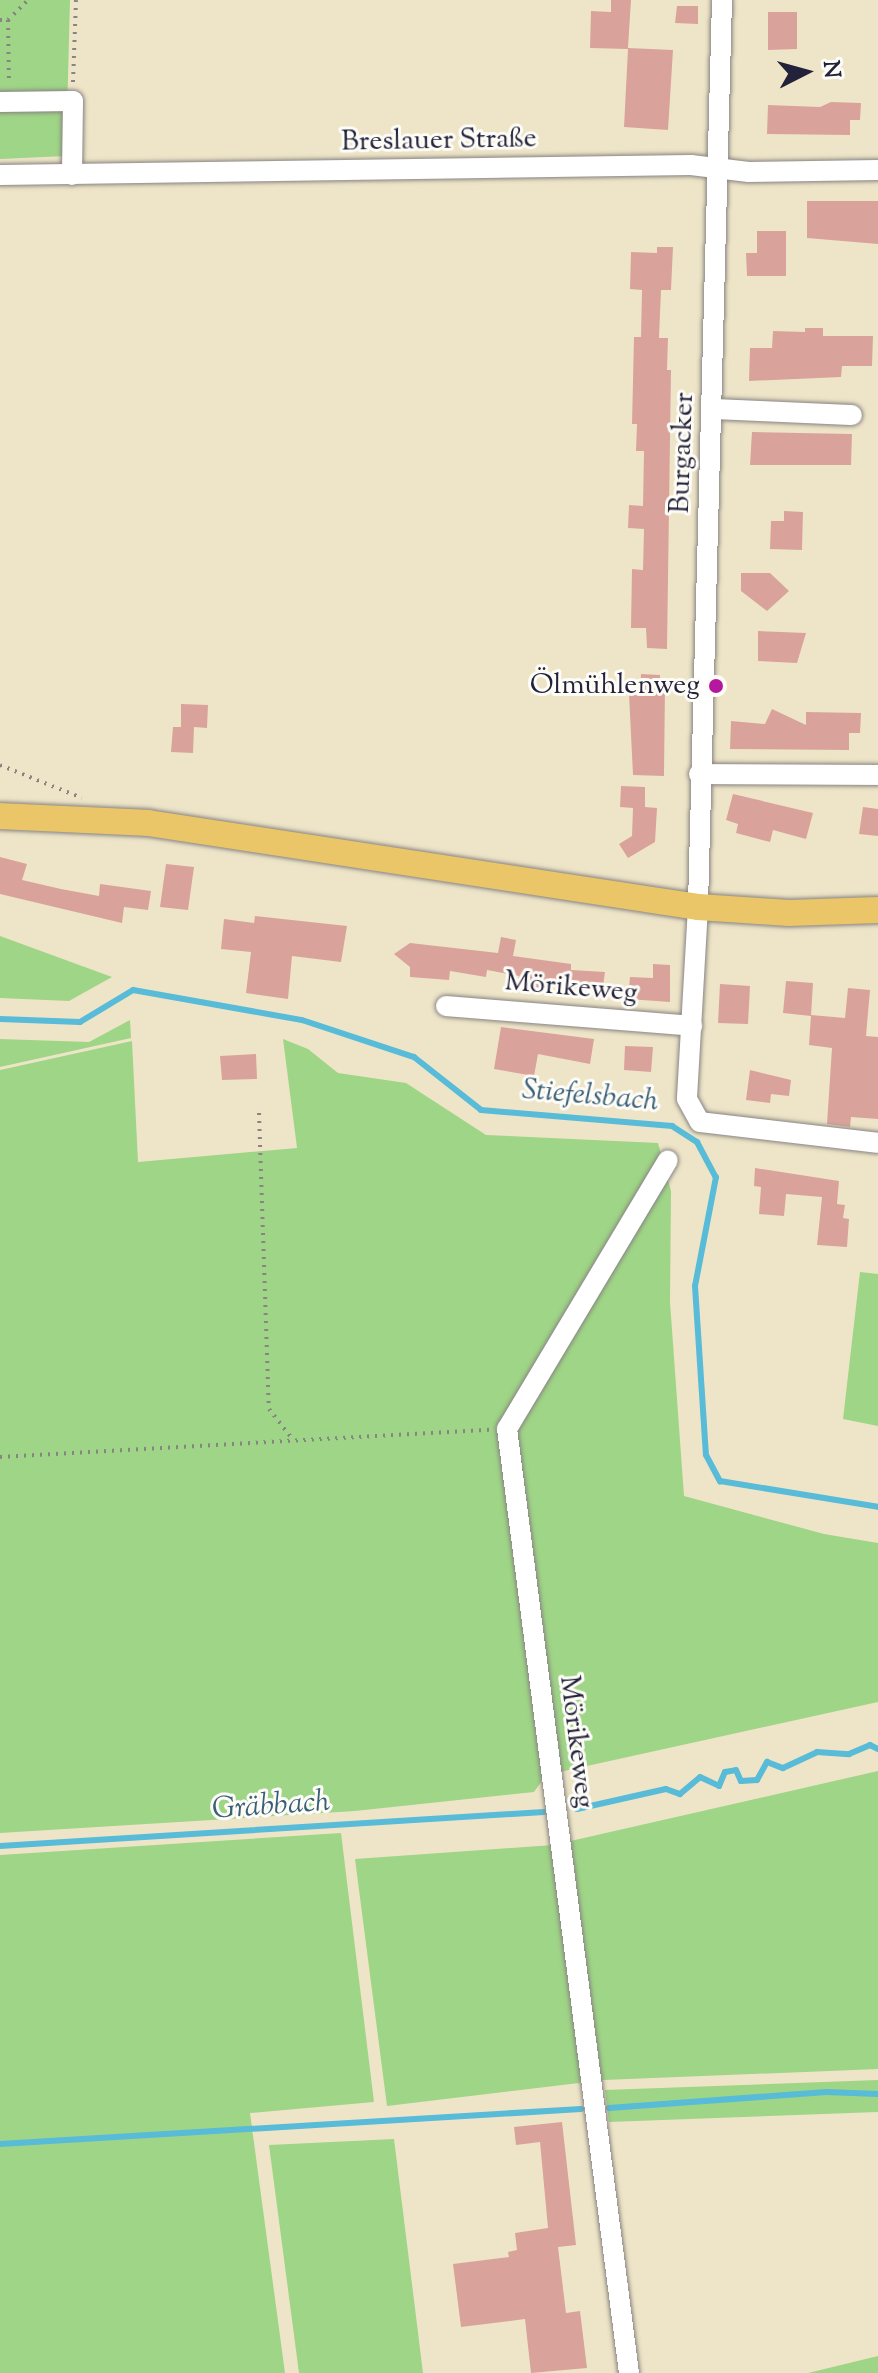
<!DOCTYPE html>
<meta charset="utf-8">
<style>
body{margin:0}
#map{position:relative;width:878px;height:2373px;overflow:hidden;background:#eee5c8;font-family:"Sorts Mill Goudy",serif}
div>[style]{position:absolute}
.green>*{inset:0;background:#9fd586}
.stream>*{height:6px;margin:-3px;padding:0 3px;transform-origin:3px;border-radius:3px;background:#58bbd7}
.building>*{inset:0;background:#d9a39c}
.path>*{height:4px;margin-top:-2px;transform-origin:0;background:repeating-linear-gradient(90deg,#888482 0 2px,transparent 0 8px)}
.roads{filter:drop-shadow(0 0 2px #888482) drop-shadow(0 0 2px #888482)}
.minor>*{height:20px;margin:-10px;padding:0 10px;transform-origin:10px;border-radius:10px;background:#fff}
.major>*{height:26px;margin:-13px;padding:0 13px;transform-origin:13px;border-radius:13px;background:#ebc669}
.dots>*{width:22px;height:22px;translate:-50% -50%;box-sizing:border-box;border:4px solid #fdfcf7;border-radius:50%}
span{translate:-50% -50%;white-space:nowrap;text-align:center;line-height:1.15;-webkit-text-stroke:6px #fdfcf7;paint-order:stroke}
.street-label{font-size:28px;color:#22223b}
.poi-label{font-size:28px;color:#22223b}
.right{translate:-100% -50%;text-align:right}
.water-label{font-size:30px;color:#385f79;font-style:italic}
.north{position:absolute;left:766px;top:32px;width:80px;height:80px;-webkit-text-stroke:6px #fdfcf7;paint-order:stroke;rotate:84deg;font-size:22px;font-weight:700;line-height:32px;text-align:center;color:#22223b}
.north::after{content:'';display:block;margin:auto;width:28px;height:36px;background:#22223b;clip-path:polygon(50% 0,100% 100%,50% 72%,0 100%)}
</style>
<div id="map">
<div class="green">
<div style="clip-path:polygon(0 0,70px 0,66px 156px,0 159px)"></div>
<div style="clip-path:polygon(0 936px,112px 977px,69px 1001px,0 998px)"></div>
<div style="clip-path:polygon(130px 1020px,131px 1038px,0 1067px,0 1039px,89px 1042px)"></div>
<div style="clip-path:polygon(283px 1039px,308px 1049px,338px 1073px,406px 1083px,486px 1135px,658px 1143px,671px 1191px,670px 1302px,684px 1496px,824px 1534px,878px 1543px,878px 1702px,546px 1775px,534px 1792px,355px 1811px,0 1833px,0 1070px,132px 1041px,138px 1162px,297px 1148px)"></div>
<div style="clip-path:polygon(860px 1272px,878px 1274px,878px 1426px,843px 1419px)"></div>
<div style="clip-path:polygon(878px 1771px,878px 2069px,604px 2080px,387px 2106px,355px 1859px,553px 1845px)"></div>
<div style="clip-path:polygon(341px 1833px,374px 2102px,250px 2113px,285px 2373px,0 2373px,0 1855px)"></div>
<div style="clip-path:polygon(878px 2080px,878px 2112px,609px 2122px,605px 2090px)"></div>
<div style="clip-path:polygon(394px 2139px,423px 2373px,299px 2373px,269px 2145px)"></div>
<div style="clip-path:polygon(878px 2356px,878px 2373px,808px 2373px)"></div>
</div>
<div class="stream">
<div style="left:0;top:1019px;width:80px;rotate:2.1deg"></div>
<div style="left:80px;top:1022px;width:62px;rotate:-31.1deg"></div>
<div style="left:133px;top:990px;width:172px;rotate:10.1deg"></div>
<div style="left:302px;top:1020px;width:118px;rotate:18.3deg"></div>
<div style="left:414px;top:1057px;width:85px;rotate:38.3deg"></div>
<div style="left:481px;top:1110px;width:192px;rotate:4.8deg"></div>
<div style="left:672px;top:1126px;width:30px;rotate:33deg"></div>
<div style="left:697px;top:1142px;width:40px;rotate:62deg"></div>
<div style="left:716px;top:1177px;width:111px;rotate:100.9deg"></div>
<div style="left:695px;top:1286px;width:169px;rotate:86.3deg"></div>
<div style="left:706px;top:1455px;width:30px;rotate:62deg"></div>
<div style="left:720px;top:1481px;width:160px;rotate:9.3deg"></div>
<div style="left:577px;top:1809px;width:91px;rotate:-12.7deg"></div>
<div style="left:666px;top:1789px;width:15px;rotate:20deg"></div>
<div style="left:680px;top:1794px;width:26px;rotate:-40deg"></div>
<div style="left:700px;top:1777px;width:21px;rotate:25deg"></div>
<div style="left:719px;top:1786px;width:15px;rotate:-67deg"></div>
<div style="left:725px;top:1772px;width:11px;rotate:-10deg"></div>
<div style="left:736px;top:1770px;width:12px;rotate:66deg"></div>
<div style="left:741px;top:1781px;width:16px;rotate:-4deg"></div>
<div style="left:757px;top:1780px;width:21px;rotate:-61deg"></div>
<div style="left:767px;top:1762px;width:17px;rotate:21deg"></div>
<div style="left:783px;top:1768px;width:38px;rotate:-25deg"></div>
<div style="left:817px;top:1752px;width:32px;rotate:4deg"></div>
<div style="left:849px;top:1754px;width:23px;rotate:-23deg"></div>
<div style="left:870px;top:1745px;width:9px;rotate:27deg"></div>
<div style="left:0;top:1846px;width:545px;rotate:-3.58deg"></div>
<div style="left:609px;top:2108px;width:218px;rotate:-4.2deg"></div>
<div style="left:826px;top:2092px;width:52px;rotate:2.2deg"></div>
<div style="left:0;top:2144px;width:582px;rotate:-3.45deg"></div>
</div>
<div class="building">
<div style="clip-path:polygon(611px 0,631px 0,628px 48px,673px 50px,668px 130px,624px 127px,628px 49px,590px 48px,591px 11px,611px 12px)"></div>
<div style="clip-path:polygon(677px 6px,698px 6px,698px 24px,675px 23px)"></div>
<div style="clip-path:polygon(768px 12px,797px 12px,797px 49px,768px 50px)"></div>
<div style="clip-path:polygon(831px 102px,861px 103px,860px 120px,850px 120px,850px 135px,767px 134px,768px 105px,820px 107px)"></div>
<div style="clip-path:polygon(807px 201px,878px 201px,878px 244px,807px 238px)"></div>
<div style="clip-path:polygon(757px 231px,786px 231px,786px 276px,747px 276px,746px 253px,757px 253px)"></div>
<div style="clip-path:polygon(657px 247px,673px 247px,671px 290px,661px 290px,659px 338px,668px 338px,667px 370px,671px 370px,667px 649px,647px 648px,646px 628px,631px 628px,632px 569px,643px 570px,644px 529px,628px 528px,629px 505px,643px 506px,644px 451px,636px 451px,637px 424px,632px 424px,634px 337px,641px 337px,642px 290px,630px 289px,631px 252px,657px 253px)"></div>
<div style="clip-path:polygon(805px 328px,823px 328px,823px 336px,873px 336px,872px 366px,842px 366px,841px 377px,749px 381px,750px 348px,772px 348px,773px 331px,805px 332px)"></div>
<div style="clip-path:polygon(752px 432px,852px 434px,851px 465px,750px 465px)"></div>
<div style="clip-path:polygon(784px 511px,803px 512px,802px 550px,770px 549px,771px 521px,784px 521px)"></div>
<div style="clip-path:polygon(741px 573px,770px 573px,789px 591px,767px 611px,741px 591px)"></div>
<div style="clip-path:polygon(758px 631px,806px 633px,797px 663px,758px 661px)"></div>
<div style="clip-path:polygon(641px 674px,660px 675px,660px 686px,665px 686px,664px 776px,633px 775px,629px 694px,640px 694px)"></div>
<div style="clip-path:polygon(181px 704px,208px 705px,207px 728px,194px 727px,193px 753px,171px 752px,173px 727px,181px 727px)"></div>
<div style="clip-path:polygon(772px 709px,806px 725px,806px 712px,861px 713px,860px 733px,849px 733px,849px 750px,730px 749px,731px 721px,765px 724px)"></div>
<div style="clip-path:polygon(621px 786px,645px 787px,645px 807px,657px 808px,655px 842px,628px 858px,619px 844px,632px 836px,633px 808px,620px 807px)"></div>
<div style="clip-path:polygon(733px 794px,813px 813px,806px 839px,773px 830px,770px 842px,736px 833px,738px 824px,726px 820px)"></div>
<div style="clip-path:polygon(863px 807px,878px 809px,878px 836px,859px 834px)"></div>
<div style="clip-path:polygon(0 857px,27px 864px,22px 880px,61px 889px,99px 896px,100px 884px,151px 891px,148px 910px,124px 907px,122px 923px,0 894px)"></div>
<div style="clip-path:polygon(166px 864px,194px 867px,188px 910px,160px 907px)"></div>
<div style="clip-path:polygon(255px 916px,347px 926px,341px 962px,292px 956px,288px 999px,246px 993px,251px 952px,221px 949px,224px 919px,254px 923px)"></div>
<div style="clip-path:polygon(501px 937px,516px 940px,513px 956px,571px 964px,571px 970px,605px 972px,602px 993px,549px 983px,548px 989px,517px 984px,519px 976px,487px 970px,486px 977px,450px 971px,449px 980px,410px 977px,410px 967px,394px 954px,410px 943px,498px 953px)"></div>
<div style="clip-path:polygon(653px 964px,670px 965px,670px 1002px,628px 999px,630px 977px,653px 978px)"></div>
<div style="clip-path:polygon(786px 981px,813px 983px,811px 1016px,783px 1013px)"></div>
<div style="clip-path:polygon(720px 984px,750px 986px,748px 1024px,718px 1023px)"></div>
<div style="clip-path:polygon(848px 988px,870px 990px,866px 1036px,878px 1037px,878px 1119px,851px 1117px,850px 1127px,827px 1124px,832px 1048px,809px 1045px,811px 1015px,845px 1018px)"></div>
<div style="clip-path:polygon(501px 1027px,594px 1039px,590px 1064px,538px 1054px,534px 1076px,494px 1069px)"></div>
<div style="clip-path:polygon(625px 1046px,653px 1047px,651px 1072px,624px 1070px)"></div>
<div style="clip-path:polygon(256px 1054px,257px 1079px,222px 1080px,220px 1056px)"></div>
<div style="clip-path:polygon(750px 1070px,791px 1080px,789px 1096px,771px 1094px,770px 1103px,746px 1100px)"></div>
<div style="clip-path:polygon(755px 1168px,839px 1181px,837px 1204px,845px 1205px,843px 1218px,849px 1219px,847px 1247px,817px 1245px,822px 1197px,786px 1194px,784px 1216px,759px 1214px,761px 1187px,754px 1186px)"></div>
<div style="clip-path:polygon(562px 2122px,576px 2245px,558px 2247px,566px 2313px,580px 2311px,587px 2368px,531px 2373px,525px 2319px,461px 2327px,453px 2264px,509px 2257px,508px 2252px,517px 2250px,515px 2233px,548px 2228px,540px 2142px,516px 2145px,514px 2127px)"></div>
</div>
<div class="path">
<div style="left:0;top:20px;width:8px"></div>
<div style="left:8px;top:20px;width:28px;rotate:-45deg"></div>
<div style="left:8px;top:20px;width:62px;rotate:89.1deg"></div>
<div style="left:73px;top:82px;width:82px;rotate:-87.9deg"></div>
<div style="left:0;top:765px;width:88px;rotate:21.9deg"></div>
<div style="left:259px;top:1113px;width:296px;rotate:88.1deg"></div>
<div style="left:269px;top:1409px;width:39px;rotate:52deg"></div>
<div style="left:0;top:1457px;width:490px;rotate:-3.2deg"></div>
</div>
<div class="roads">
<div class="minor">
<div style="left:722px;top:0;width:907px;rotate:91.52deg"></div>
<div style="left:698px;top:907px;width:192px;rotate:93.3deg"></div>
<div style="left:687px;top:1099px;width:26px;rotate:61deg"></div>
<div style="left:700px;top:1122px;width:179px;rotate:6.7deg"></div>
<div style="left:0;top:102px;width:73px;rotate:-0.8deg"></div>
<div style="left:73px;top:101px;width:74px;rotate:90.8deg"></div>
<div style="left:0;top:175px;width:691px;rotate:-0.83deg"></div>
<div style="left:691px;top:165px;width:58px;rotate:6.9deg"></div>
<div style="left:749px;top:172px;width:129px;rotate:-0.9deg"></div>
<div style="left:713px;top:409px;width:139px;rotate:2.5deg"></div>
<div style="left:699px;top:774px;width:179px;rotate:0.3deg"></div>
<div style="left:446px;top:1006px;width:247px;rotate:4.6deg"></div>
<div style="left:629px;top:2373px;width:952px;rotate:-97.36deg"></div>
<div style="left:507px;top:1429px;width:313px;rotate:-59.1deg"></div>
</div>
<div class="major">
<div style="left:0;top:816px;width:148px;rotate:2.7deg"></div>
<div style="left:148px;top:823px;width:556px;rotate:8.68deg"></div>
<div style="left:698px;top:907px;width:91px;rotate:3.8deg"></div>
<div style="left:789px;top:913px;width:89px;rotate:-1.9deg"></div>
</div>
</div>
<div class="dots">
<div style="left:716px;top:686px;background:#b5179e"></div>
</div>
<div class="street-label">
<span style="left:439px;top:141px;rotate:-1deg">Breslauer Straße</span>
<span style="left:683px;top:453px;rotate:-88deg">Burgacker</span>
<span style="left:571px;top:988px;rotate:5deg">Mörikeweg</span>
<span style="left:576px;top:1742px;rotate:83deg">Mörikeweg</span>
</div>
<div class="poi-label">
<span class="right" style="left:700px;top:686px">Ölmühlenweg</span>
</div>
<div class="water-label">
<span style="left:590px;top:1097px;rotate:5deg">Stiefelsbach</span>
<span style="left:271px;top:1807px;rotate:-4deg">Gräbbach</span>
</div>
<div class="north">N</div>
</div>
